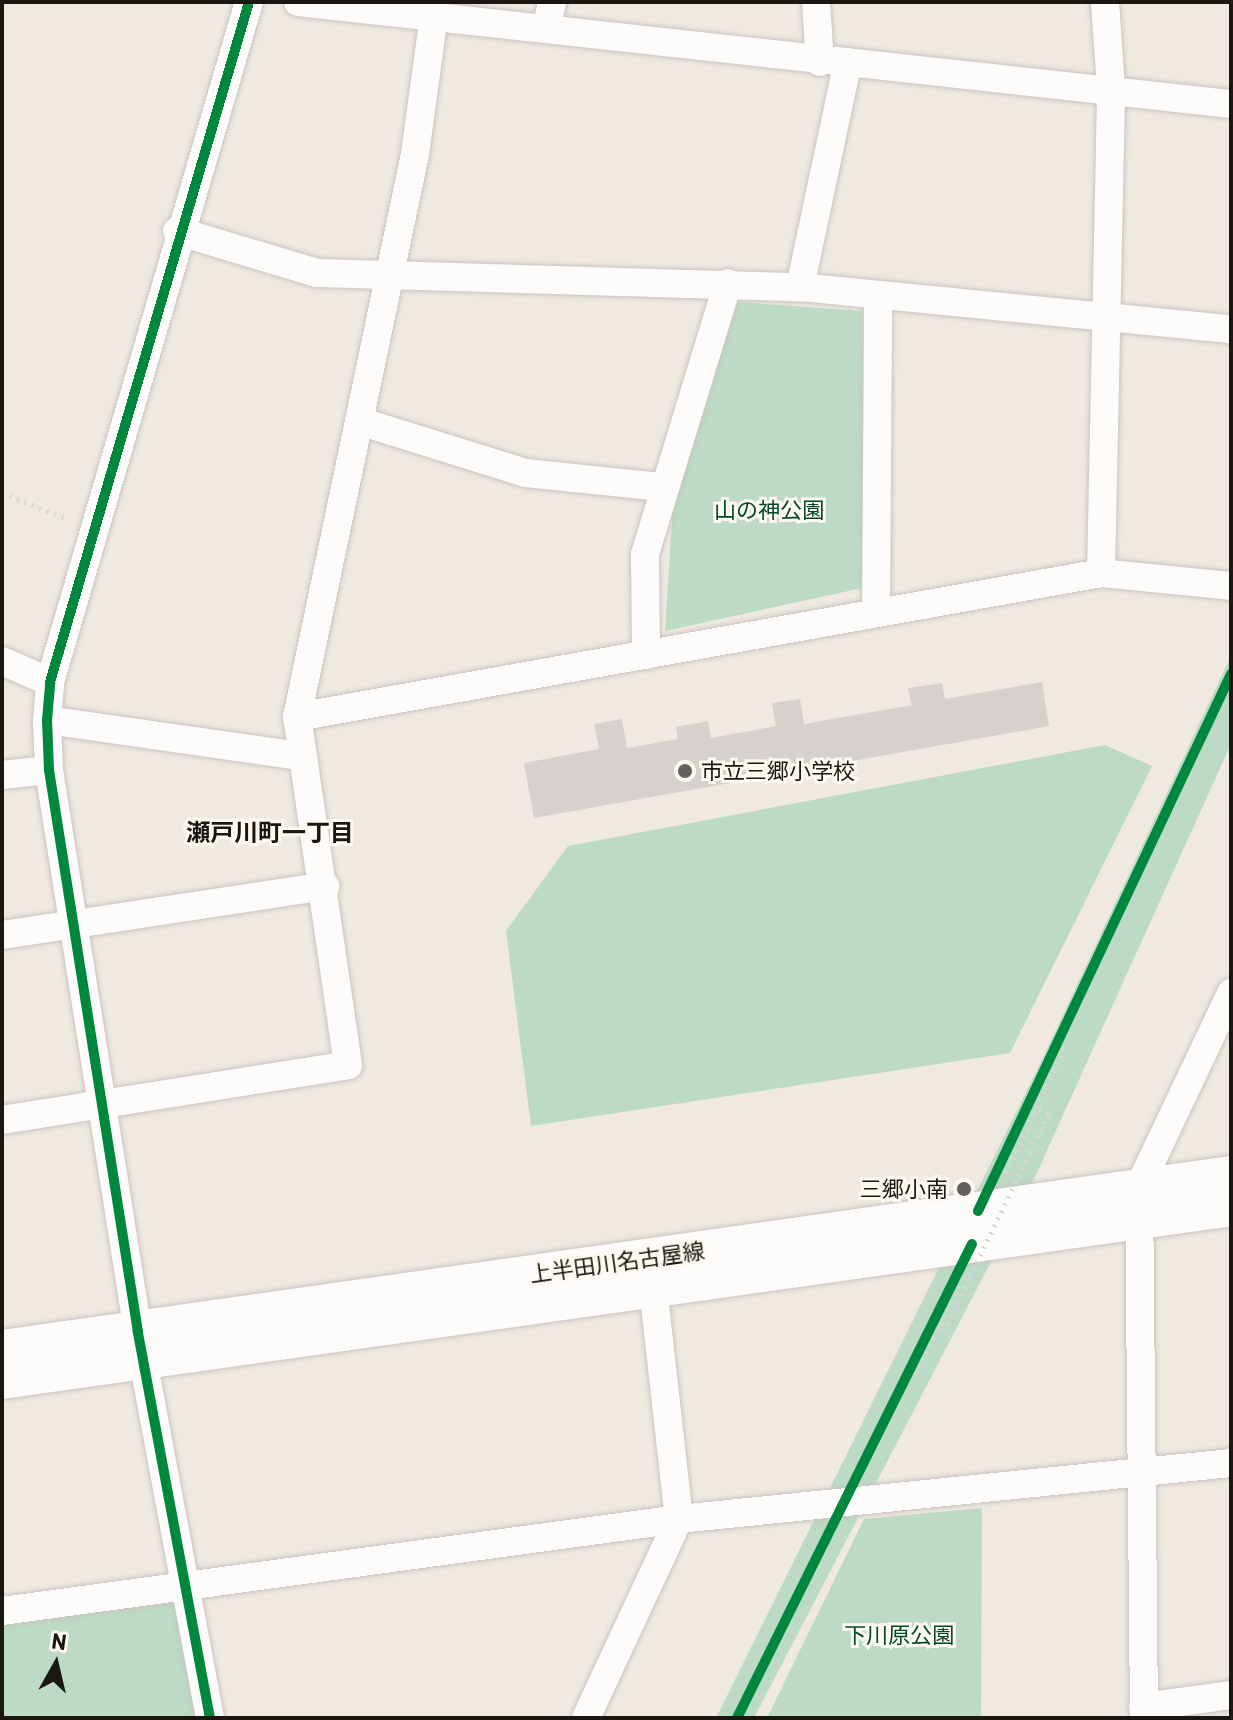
<!DOCTYPE html>
<meta charset="utf-8">
<style>
body{margin:0}
#map{position:relative;width:1233px;height:1720px;overflow:hidden;background:#efe9e2;font-family:Barlow,"Noto Sans JP",sans-serif}
div>[style]{position:absolute}
.green>*{inset:0;background:#bcdac5}
.building>*{inset:0;background:#d7d1ce}
.path>*{height:5px;margin-top:-2.5px;transform-origin:0;background:repeating-linear-gradient(90deg,#d9d7d5 0 2px,transparent 0 8px)}
.roads{filter:drop-shadow(0 0 2px #c9c4be) drop-shadow(0 0 2px #c9c4be)}
.street>*{height:28px;margin:-14px;padding:0 14px;transform-origin:14px;border-radius:14px;background:#fdfcfb}
.secondary>*{height:38px;margin:-19px;padding:0 19px;transform-origin:19px;border-radius:19px;background:#fdfcfb}
.path-bridge>*{height:5px;margin-top:-2.5px;transform-origin:0;background:repeating-linear-gradient(90deg,#d9d7d5 0 2px,transparent 0 8px)}
.cycleway>*{height:10px;margin:-5px;padding:0 5px;transform-origin:5px;border-radius:5px;background:#00873e}
.dots>*{width:22px;height:22px;translate:-50% -50%;box-sizing:border-box;border:4px solid #fef8f0;border-radius:50%}
span{translate:-50% -50%;white-space:nowrap;text-align:center;line-height:1.15;-webkit-text-stroke:6px #fef8f0;paint-order:stroke}
.park-label{font-size:22px;color:#00482c}
.poi-label{font-size:22px;color:#1a1712}
.left{translate:0 -50%;text-align:left}
.right{translate:-100% -50%;text-align:right}
.street-label{font-size:22px;color:#1a1712}
.neighbourhood-label{font-size:24px;color:#1a1712;font-weight:700}
.frame{position:absolute;inset:0;border:4px solid #1a1712;pointer-events:none}
.north{position:absolute;left:16px;top:1624px;width:80px;height:80px;-webkit-text-stroke:6px #fef8f0;paint-order:stroke;rotate:8deg;font-size:22px;font-weight:700;line-height:32px;text-align:center;color:#1a1712}
.north::after{content:'';display:block;margin:auto;width:28px;height:36px;background:#1a1712;clip-path:polygon(50% 0,100% 100%,50% 72%,0 100%)}
</style>
<div id="map">
<div class="green">
<div style="clip-path:polygon(738px 302px,862px 311px,867px 587px,665px 631px,674px 487px)"></div>
<div style="clip-path:polygon(1231px 656px,1231px 744px,1035px 1177px,754px 1718px,716px 1718px,1039px 1066px)"></div>
<div style="clip-path:polygon(1105px 745px,1152px 766px,1010px 1053px,531px 1126px,506px 931px,568px 846px)"></div>
<div style="clip-path:polygon(982px 1508px,981px 1718px,767px 1718px,864px 1519px)"></div>
<div style="clip-path:polygon(180px 1602px,197px 1718px,2px 1718px,2px 1621px)"></div>
</div>
<div class="building">
<div style="clip-path:polygon(1042px 682px,1049px 726px,534px 818px,524px 763px,599px 749px,594px 724px,622px 719px,627px 748px,678px 739px,676px 727px,708px 721px,711px 738px,776px 726px,772px 703px,800px 699px,804px 724px,912px 705px,908px 688px,942px 683px,945px 699px)"></div>
</div>
<div class="path">
<div style="left:2px;top:493px;width:71px;rotate:21.5deg"></div>
<div style="left:1030px;top:1152px;width:42px;rotate:-64.7deg"></div>
<div style="left:1048px;top:1114px;width:11px;rotate:-153deg"></div>
<div style="left:1006px;top:1173px;width:136px;rotate:-64.8deg"></div>
<div style="left:1064px;top:1050px;width:10px;rotate:-156deg"></div>
<div style="left:995px;top:1174px;width:553px;rotate:-64.73deg"></div>
<div style="left:938px;top:1328px;width:7px;rotate:27deg"></div>
<div style="left:944px;top:1331px;width:60px;rotate:-64.3deg"></div>
<div style="left:910px;top:1371px;width:6px;rotate:31deg"></div>
<div style="left:915px;top:1374px;width:99px;rotate:-63.7deg"></div>
<div style="left:859px;top:1474px;width:218px;rotate:-63.9deg"></div>
<div style="left:737px;top:1718px;width:207px;rotate:-63.3deg"></div>
</div>
<div class="roads">
<div class="street">
<div style="left:298px;top:2px;width:939px;rotate:6.24deg"></div>
<div style="left:816px;top:2px;width:60px;rotate:86.2deg"></div>
<div style="left:546px;top:29px;width:28px;rotate:-77deg"></div>
<div style="left:177px;top:231px;width:146px;rotate:16.7deg"></div>
<div style="left:317px;top:273px;width:483px;rotate:1.7deg"></div>
<div style="left:800px;top:287px;width:433px;rotate:5.6deg"></div>
<div style="left:800px;top:287px;width:230px;rotate:-78deg"></div>
<div style="left:359px;top:421px;width:175px;rotate:17.3deg"></div>
<div style="left:526px;top:473px;width:137px;rotate:5.9deg"></div>
<div style="left:1101px;top:573px;width:485px;rotate:-88.8deg"></div>
<div style="left:1111px;top:88px;width:86px;rotate:-94deg"></div>
<div style="left:876px;top:613px;width:318px;rotate:-89.6deg"></div>
<div style="left:646px;top:655px;width:101px;rotate:-90.6deg"></div>
<div style="left:645px;top:554px;width:283px;rotate:-73deg"></div>
<div style="left:2px;top:661px;width:52px;rotate:23.6deg"></div>
<div style="left:297px;top:717px;width:817px;rotate:-10.15deg"></div>
<div style="left:1101px;top:573px;width:131px;rotate:5.7deg"></div>
<div style="left:47px;top:720px;width:256px;rotate:8.1deg"></div>
<div style="left:2px;top:775px;width:47px;rotate:-6.1deg"></div>
<div style="left:2px;top:935px;width:327px;rotate:-8.6deg"></div>
<div style="left:2px;top:1120px;width:350px;rotate:-9deg"></div>
<div style="left:348px;top:1065px;width:352px;rotate:-98.3deg"></div>
<div style="left:297px;top:717px;width:575px;rotate:-78.16deg"></div>
<div style="left:415px;top:154px;width:140px;rotate:-82.2deg"></div>
<div style="left:2px;top:1611px;width:683px;rotate:-7.74deg"></div>
<div style="left:679px;top:1519px;width:555px;rotate:-5.79deg"></div>
<div style="left:1143px;top:1707px;width:89px;rotate:-7.8deg"></div>
<div style="left:210px;top:1718px;width:393px;rotate:-100.6deg"></div>
<div style="left:138px;top:1332px;width:569px;rotate:-99deg"></div>
<div style="left:49px;top:770px;width:50px;rotate:-92.3deg"></div>
<div style="left:47px;top:720px;width:38px;rotate:-85deg"></div>
<div style="left:50px;top:682px;width:709px;rotate:-73.69deg"></div>
<div style="left:586px;top:1718px;width:220px;rotate:-65deg"></div>
<div style="left:679px;top:1519px;width:231px;rotate:-96.4deg"></div>
<div style="left:1144px;top:1718px;width:531px;rotate:-90.54deg"></div>
<div style="left:1139px;top:1187px;width:215px;rotate:-64.6deg"></div>
</div>
<div class="secondary">
<div style="left:2px;top:1349px;width:1241px;rotate:-8.06deg"></div>
<div style="left:2px;top:1380px;width:1241px;rotate:-8.01deg"></div>
</div>
</div>
<div class="path-bridge">
<div style="left:970px;top:1277px;width:139px;rotate:-64.4deg"></div>
</div>
<div class="cycleway">
<div style="left:978px;top:1211px;width:594px;rotate:-64.77deg"></div>
<div style="left:210px;top:1718px;width:393px;rotate:-100.6deg"></div>
<div style="left:138px;top:1332px;width:569px;rotate:-99deg"></div>
<div style="left:49px;top:770px;width:50px;rotate:-92.3deg"></div>
<div style="left:47px;top:720px;width:38px;rotate:-85deg"></div>
<div style="left:50px;top:682px;width:709px;rotate:-73.69deg"></div>
<div style="left:737px;top:1718px;width:529px;rotate:-63.63deg"></div>
</div>
<div class="dots">
<div style="left:685px;top:771px;background:#65605b"></div>
<div style="left:964px;top:1189px;background:#65605b"></div>
</div>
<div class="park-label">
<span style="left:769px;top:510px">山の神公園</span>
<span style="left:899px;top:1635px">下川原公園</span>
</div>
<div class="poi-label">
<span class="left" style="left:701px;top:771px">市立三郷小学校</span>
<span class="right" style="left:948px;top:1189px">三郷小南</span>
</div>
<div class="street-label">
<span style="left:617px;top:1262px;rotate:-8deg">上半田川名古屋線</span>
</div>
<div class="neighbourhood-label">
<span style="left:270px;top:832px">瀬戸川町一丁目</span>
</div>
<div class="frame"></div>
<div class="north">N</div>
</div>
